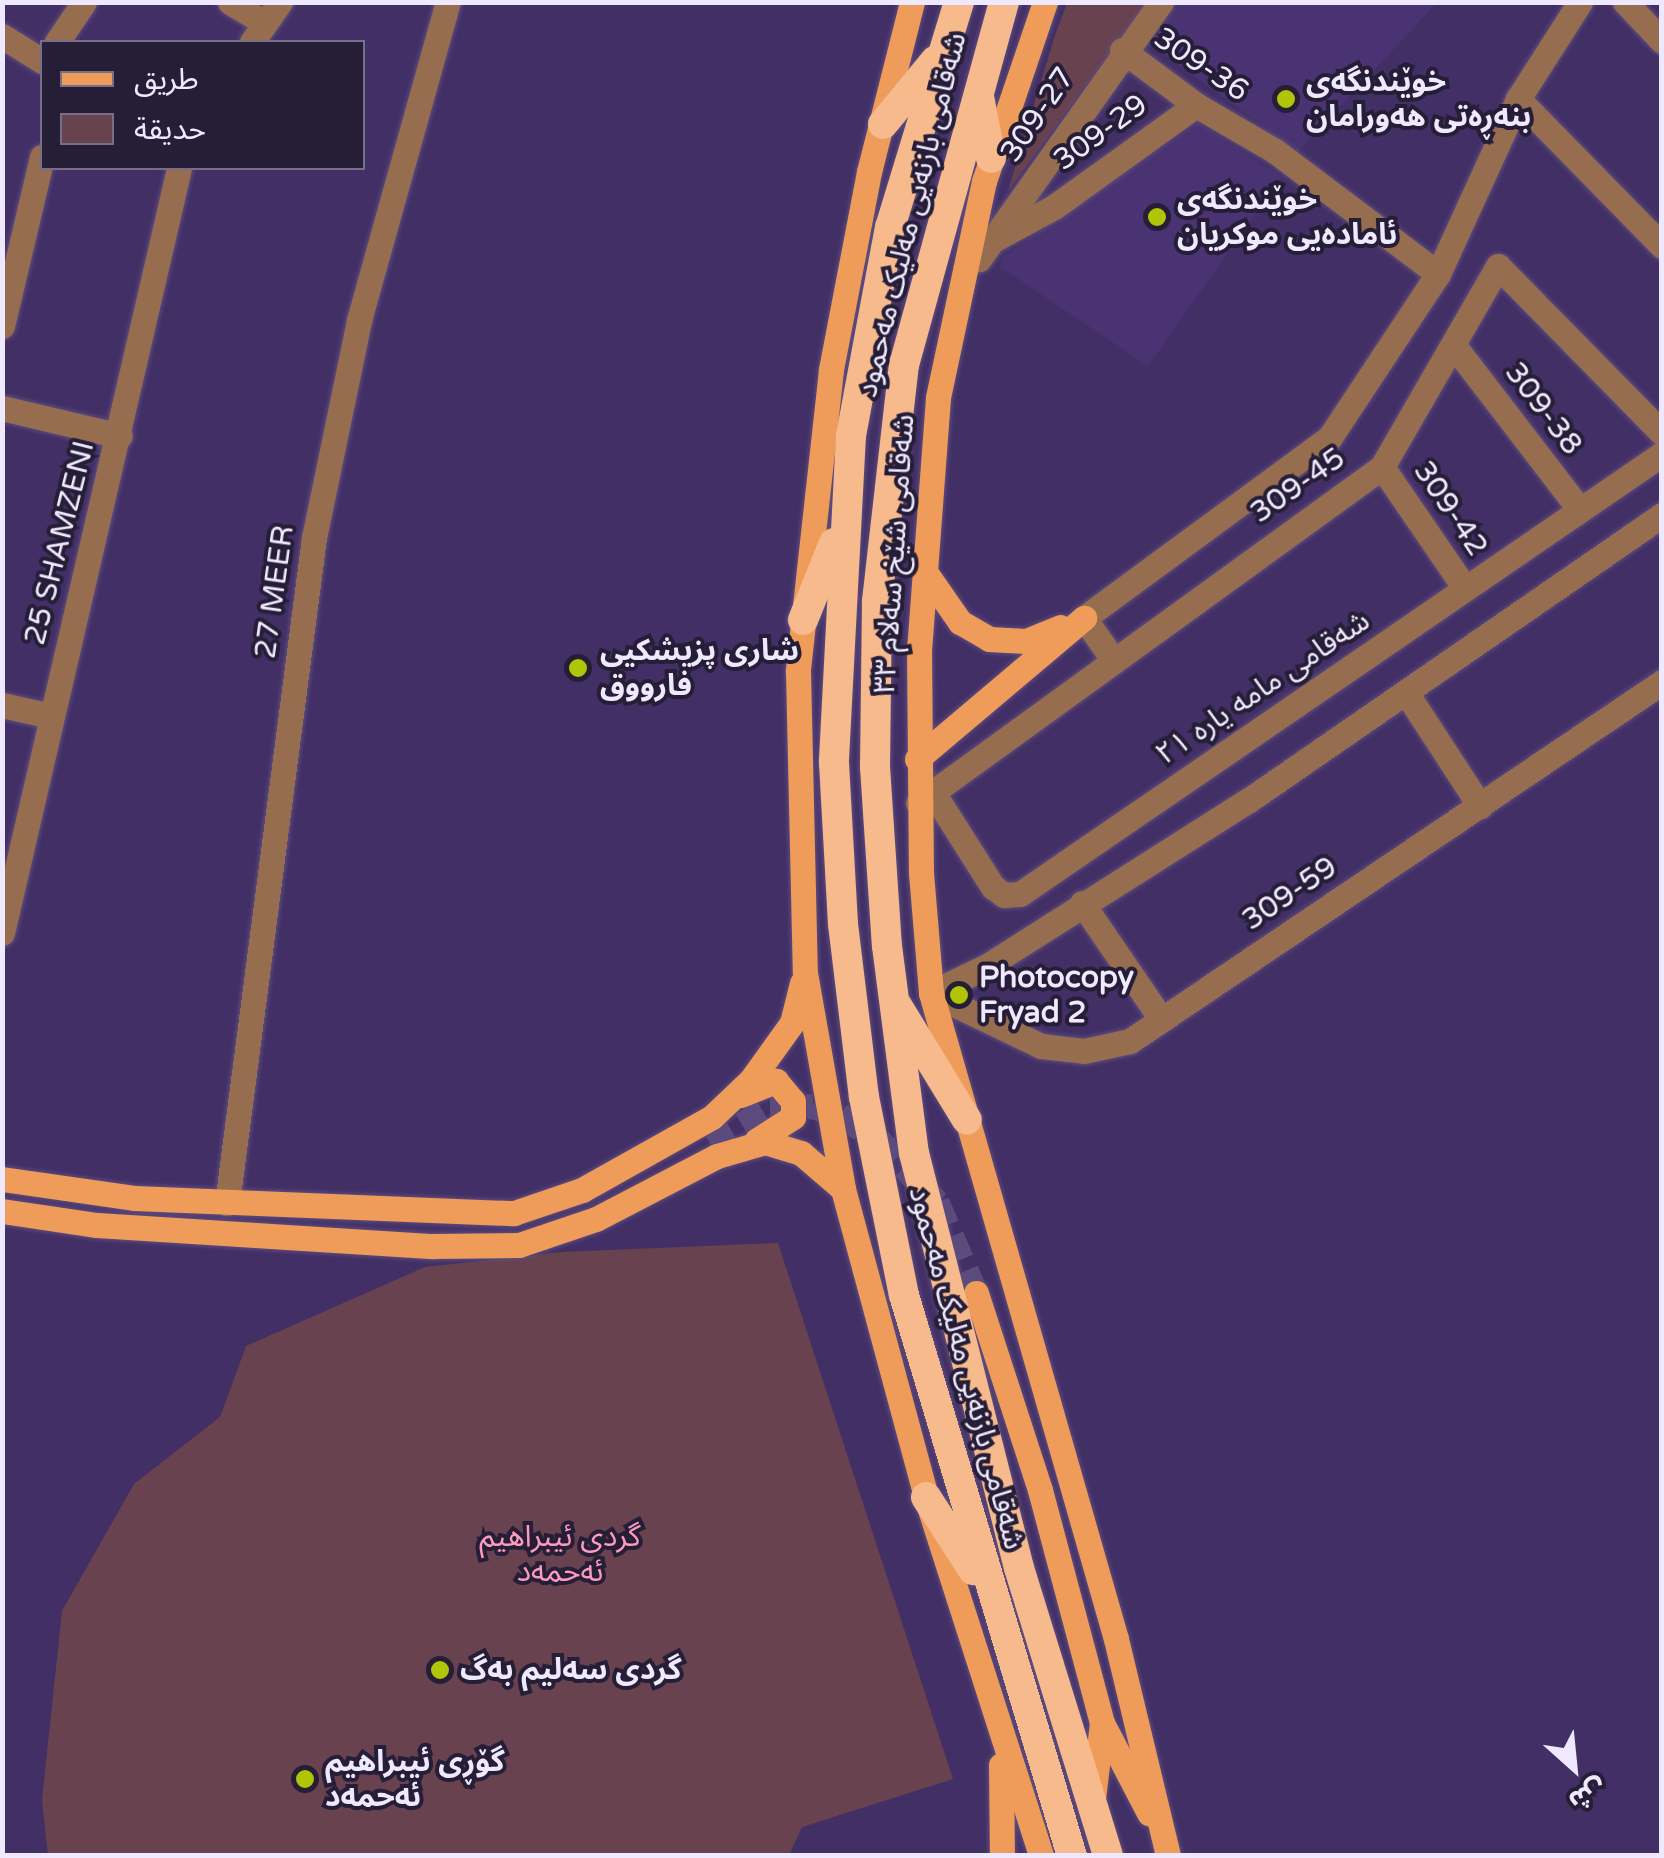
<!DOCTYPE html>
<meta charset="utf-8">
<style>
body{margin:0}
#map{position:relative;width:1664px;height:1858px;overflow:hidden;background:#422f66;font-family:"Varela Round","Noto Sans Arabic",sans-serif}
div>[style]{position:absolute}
.built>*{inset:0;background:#493372}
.green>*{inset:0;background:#694250}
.major-tunnel>*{height:25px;margin-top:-12.5px;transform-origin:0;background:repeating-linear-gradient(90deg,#5c4b7d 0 25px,transparent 0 37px)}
.roads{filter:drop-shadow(0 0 2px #5e4d7e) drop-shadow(0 0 2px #5e4d7e)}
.minor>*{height:25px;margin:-12.5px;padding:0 12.5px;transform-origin:12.5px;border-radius:12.5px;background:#976d4f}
.major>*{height:25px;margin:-12.5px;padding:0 12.5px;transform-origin:12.5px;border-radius:12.5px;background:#ef9b59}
.highway>*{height:30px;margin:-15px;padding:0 15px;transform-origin:15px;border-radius:15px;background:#f6ba8d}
.dots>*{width:28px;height:28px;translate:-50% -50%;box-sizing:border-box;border:5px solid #261e37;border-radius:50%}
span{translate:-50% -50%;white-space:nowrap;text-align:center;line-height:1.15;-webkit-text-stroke:8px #261e37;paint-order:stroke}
.street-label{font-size:30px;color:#eee9fe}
.poi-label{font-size:30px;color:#eee9fe;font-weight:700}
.left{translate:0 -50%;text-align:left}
.park-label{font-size:30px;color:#fd9bbe}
.frame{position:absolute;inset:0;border:5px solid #eee9fe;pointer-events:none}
.legend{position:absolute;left:40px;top:40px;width:325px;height:130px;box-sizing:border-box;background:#261e37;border:2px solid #766f87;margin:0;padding:12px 18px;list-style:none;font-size:30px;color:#eee9fe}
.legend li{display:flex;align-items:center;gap:20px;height:50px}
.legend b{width:50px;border:2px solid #766f87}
.north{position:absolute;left:1524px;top:1718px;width:100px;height:100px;-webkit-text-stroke:8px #261e37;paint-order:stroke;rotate:153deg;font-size:28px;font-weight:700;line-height:40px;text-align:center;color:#eee9fe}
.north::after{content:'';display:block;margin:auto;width:35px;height:45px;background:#eee9fe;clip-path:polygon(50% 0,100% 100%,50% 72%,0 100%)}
</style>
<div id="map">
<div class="built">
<div style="clip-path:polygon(1177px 2px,1437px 2px,1437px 3px,1298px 152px,1151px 45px)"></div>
<div style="clip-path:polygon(1198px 123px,1282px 177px,1148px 366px,1000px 267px,1002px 257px)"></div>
</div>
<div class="green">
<div style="clip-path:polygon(1067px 3px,1147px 3px,1008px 191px,1055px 35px)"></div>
<div style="clip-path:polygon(778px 1243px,953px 1779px,802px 1827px,789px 1855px,48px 1856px,42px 1800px,62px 1611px,134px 1484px,220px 1417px,246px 1346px,425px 1267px,561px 1252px)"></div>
</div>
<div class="major-tunnel">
<div style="left:710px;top:1143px;width:69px;rotate:-30.3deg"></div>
<div style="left:770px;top:1108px;width:43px;rotate:-2.7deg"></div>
<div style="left:813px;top:1106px;width:28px;rotate:18deg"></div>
<div style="left:840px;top:1115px;width:46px;rotate:32.7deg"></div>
<div style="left:879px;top:1140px;width:85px;rotate:46.9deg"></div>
<div style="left:937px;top:1202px;width:99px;rotate:66.8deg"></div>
</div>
<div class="roads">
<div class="minor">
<div style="left:230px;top:2px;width:41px;rotate:31deg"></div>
<div style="left:1625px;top:2px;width:54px;rotate:46.5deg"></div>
<div style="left:2px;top:36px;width:47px;rotate:32deg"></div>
<div style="left:57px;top:42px;width:48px;rotate:-56deg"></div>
<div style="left:252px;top:42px;width:49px;rotate:-55deg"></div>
<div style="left:1122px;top:50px;width:92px;rotate:36.6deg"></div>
<div style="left:1196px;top:105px;width:91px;rotate:30.2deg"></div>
<div style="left:1275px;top:151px;width:204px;rotate:37deg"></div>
<div style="left:1518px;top:99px;width:206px;rotate:45.6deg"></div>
<div style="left:995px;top:239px;width:67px;rotate:-28.5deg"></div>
<div style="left:1054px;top:207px;width:175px;rotate:-35.7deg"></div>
<div style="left:968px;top:261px;width:11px;rotate:-10deg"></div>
<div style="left:979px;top:259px;width:315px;rotate:-54.7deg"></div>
<div style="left:2px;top:326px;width:174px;rotate:-76.7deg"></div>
<div style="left:1455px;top:347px;width:205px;rotate:52.5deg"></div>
<div style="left:2px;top:408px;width:121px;rotate:13.3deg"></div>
<div style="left:1382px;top:467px;width:147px;rotate:55.6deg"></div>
<div style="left:1112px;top:658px;width:49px;rotate:-125deg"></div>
<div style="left:1084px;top:618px;width:305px;rotate:-36.3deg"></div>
<div style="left:1330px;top:437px;width:196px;rotate:-56.5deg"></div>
<div style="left:1438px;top:274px;width:192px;rotate:-65.4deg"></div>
<div style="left:1518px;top:99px;width:115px;rotate:-57.4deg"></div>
<div style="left:1407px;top:694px;width:134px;rotate:56.9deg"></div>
<div style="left:2px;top:705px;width:50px;rotate:12.7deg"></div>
<div style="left:932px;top:791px;width:114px;rotate:57.6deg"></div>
<div style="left:993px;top:887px;width:14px;rotate:36deg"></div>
<div style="left:1004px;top:895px;width:16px;rotate:-4deg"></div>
<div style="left:1020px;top:894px;width:778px;rotate:-34.43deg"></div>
<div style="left:918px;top:803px;width:573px;rotate:-35.91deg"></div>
<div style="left:1382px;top:467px;width:232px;rotate:-60deg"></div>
<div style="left:1498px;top:266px;width:234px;rotate:45.5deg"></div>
<div style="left:1082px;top:903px;width:140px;rotate:55.7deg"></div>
<div style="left:2px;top:933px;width:785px;rotate:-76.97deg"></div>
<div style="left:931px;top:993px;width:62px;rotate:-25.7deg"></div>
<div style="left:987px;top:966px;width:310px;rotate:-32.4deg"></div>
<div style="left:1249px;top:800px;width:502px;rotate:-34.61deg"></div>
<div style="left:931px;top:993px;width:122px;rotate:25.7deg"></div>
<div style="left:1041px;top:1046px;width:43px;rotate:6.6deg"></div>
<div style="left:1084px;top:1051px;width:47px;rotate:-12.3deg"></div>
<div style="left:1130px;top:1041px;width:642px;rotate:-34.01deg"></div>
<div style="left:227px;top:1203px;width:671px;rotate:-82.55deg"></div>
<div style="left:314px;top:538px;width:223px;rotate:-78.3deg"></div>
<div style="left:359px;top:320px;width:330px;rotate:-74.4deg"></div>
</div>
<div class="major">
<div style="left:912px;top:2px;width:175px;rotate:104.2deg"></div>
<div style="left:869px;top:172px;width:202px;rotate:100.9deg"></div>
<div style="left:831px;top:370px;width:303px;rotate:96.3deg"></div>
<div style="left:798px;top:671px;width:302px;rotate:88.7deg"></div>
<div style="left:805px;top:973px;width:219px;rotate:80deg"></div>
<div style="left:843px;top:1189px;width:319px;rotate:74.9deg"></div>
<div style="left:926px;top:1497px;width:377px;rotate:72.2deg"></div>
<div style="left:1045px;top:2px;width:189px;rotate:108.8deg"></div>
<div style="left:984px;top:181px;width:222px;rotate:102deg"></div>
<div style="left:938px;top:398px;width:251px;rotate:94.3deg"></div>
<div style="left:919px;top:648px;width:225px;rotate:89.5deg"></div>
<div style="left:921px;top:873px;width:120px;rotate:85.2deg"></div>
<div style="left:931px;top:993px;width:672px;rotate:74.02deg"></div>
<div style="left:1116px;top:1639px;width:223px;rotate:76.5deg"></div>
<div style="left:923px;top:569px;width:65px;rotate:55.1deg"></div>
<div style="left:960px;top:622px;width:34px;rotate:30deg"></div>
<div style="left:989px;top:639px;width:37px;rotate:3deg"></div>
<div style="left:1026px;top:641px;width:37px;rotate:-22deg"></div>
<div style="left:917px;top:759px;width:219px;rotate:-40.2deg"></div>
<div style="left:741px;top:1095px;width:38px;rotate:-22deg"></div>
<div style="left:776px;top:1081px;width:26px;rotate:50deg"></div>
<div style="left:793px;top:1101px;width:16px;rotate:90deg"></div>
<div style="left:793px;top:1117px;width:43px;rotate:147.4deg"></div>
<div style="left:2px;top:1179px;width:133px;rotate:8.2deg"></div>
<div style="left:134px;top:1198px;width:380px;rotate:2.3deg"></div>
<div style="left:514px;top:1213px;width:72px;rotate:-18.7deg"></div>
<div style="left:582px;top:1190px;width:149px;rotate:-29.3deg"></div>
<div style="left:712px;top:1117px;width:54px;rotate:-43.5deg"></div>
<div style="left:751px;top:1080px;width:70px;rotate:-54.3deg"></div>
<div style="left:792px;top:1023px;width:41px;rotate:-76deg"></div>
<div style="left:2px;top:1211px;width:96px;rotate:8.4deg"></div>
<div style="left:97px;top:1225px;width:337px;rotate:3.6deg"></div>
<div style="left:433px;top:1246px;width:86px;rotate:-0.7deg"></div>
<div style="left:519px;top:1245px;width:81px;rotate:-18.7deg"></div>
<div style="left:596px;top:1219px;width:136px;rotate:-27.5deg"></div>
<div style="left:717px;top:1156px;width:50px;rotate:-16.3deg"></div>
<div style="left:765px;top:1142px;width:38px;rotate:17deg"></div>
<div style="left:801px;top:1153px;width:55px;rotate:40.6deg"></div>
<div style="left:976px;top:1293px;width:207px;rotate:72deg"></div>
<div style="left:1040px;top:1490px;width:241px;rotate:75.1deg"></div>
<div style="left:1102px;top:1723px;width:76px;rotate:96.8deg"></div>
<div style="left:1102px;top:1723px;width:102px;rotate:62.4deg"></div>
<div style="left:1001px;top:1765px;width:91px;rotate:89.4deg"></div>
</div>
<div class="highway">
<div style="left:959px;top:2px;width:235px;rotate:107deg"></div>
<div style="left:890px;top:227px;width:212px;rotate:100.6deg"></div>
<div style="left:851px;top:435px;width:328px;rotate:93deg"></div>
<div style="left:834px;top:763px;width:161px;rotate:86.8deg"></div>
<div style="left:843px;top:924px;width:174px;rotate:83.1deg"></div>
<div style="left:864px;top:1097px;width:202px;rotate:78.6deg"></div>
<div style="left:904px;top:1295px;width:586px;rotate:73.33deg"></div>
<div style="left:1004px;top:2px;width:376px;rotate:105.4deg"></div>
<div style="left:904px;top:364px;width:240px;rotate:96.5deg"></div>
<div style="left:877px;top:602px;width:165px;rotate:90.7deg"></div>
<div style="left:875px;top:767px;width:179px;rotate:86.2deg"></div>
<div style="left:887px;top:946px;width:209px;rotate:82.6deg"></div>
<div style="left:914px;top:1153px;width:428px;rotate:75.8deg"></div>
<div style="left:1019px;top:1568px;width:301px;rotate:72.8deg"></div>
<div style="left:979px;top:97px;width:62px;rotate:78.9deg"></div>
<div style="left:883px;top:124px;width:82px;rotate:-50.5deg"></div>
<div style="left:803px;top:620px;width:83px;rotate:-68.1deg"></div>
<div style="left:898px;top:1007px;width:132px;rotate:58.6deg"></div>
<div style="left:926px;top:1497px;width:87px;rotate:57.2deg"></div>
</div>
</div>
<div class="dots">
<div style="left:1286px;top:99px;background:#afc505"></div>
<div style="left:1157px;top:217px;background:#afc505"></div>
<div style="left:578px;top:668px;background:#afc505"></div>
<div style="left:959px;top:995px;background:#afc505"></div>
<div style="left:440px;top:1670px;background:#afc505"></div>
<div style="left:305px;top:1779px;background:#afc505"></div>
</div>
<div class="street-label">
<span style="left:1201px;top:65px;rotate:34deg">309-36</span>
<span style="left:1038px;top:115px;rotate:-56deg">309-27</span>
<span style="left:1101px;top:133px;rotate:-36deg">309-29</span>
<span style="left:912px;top:215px;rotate:-76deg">شەقامی بازنەیی مەلیک مەحمود</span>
<span style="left:1543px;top:409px;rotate:53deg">309-38</span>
<span style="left:1298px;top:486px;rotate:-35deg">309-45</span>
<span style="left:1450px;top:509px;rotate:56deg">309-42</span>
<span style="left:60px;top:543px;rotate:-76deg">25 SHAMZENI</span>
<span style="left:895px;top:554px;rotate:-86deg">شەقامی شێخ سەلام ٣٣</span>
<span style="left:275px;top:592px;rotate:-82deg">27 MEER</span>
<span style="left:1263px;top:688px;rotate:-34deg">شەقامی مامە یارە ٢١</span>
<span style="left:1290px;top:894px;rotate:-34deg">309-59</span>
<span style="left:966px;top:1368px;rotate:75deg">شەقامی بازنەیی مەلیک مەحمود</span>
</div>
<div class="poi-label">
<span class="left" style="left:1306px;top:99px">خوێندنگەی<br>بنەڕەتی هەورامان</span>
<span class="left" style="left:1177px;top:217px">خوێندنگەی<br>ئامادەیی موکریان</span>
<span class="left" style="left:600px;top:668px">شاری پزیشکیی<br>فارووق</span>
<span class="left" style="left:979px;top:995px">Photocopy<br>Fryad 2</span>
<span class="left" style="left:460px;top:1670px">گردی سەلیم بەگ</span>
<span class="left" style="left:325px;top:1779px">گۆڕی ئیبراھیم<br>ئەحمەد</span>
</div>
<div class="park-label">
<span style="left:560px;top:1554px">گردی ئیبراھیم<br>ئەحمەد</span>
</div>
<div class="frame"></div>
<ul class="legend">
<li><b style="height:12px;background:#ef9b59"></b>طريق</li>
<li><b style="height:28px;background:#694250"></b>حديقة</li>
</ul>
<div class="north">ش</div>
</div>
